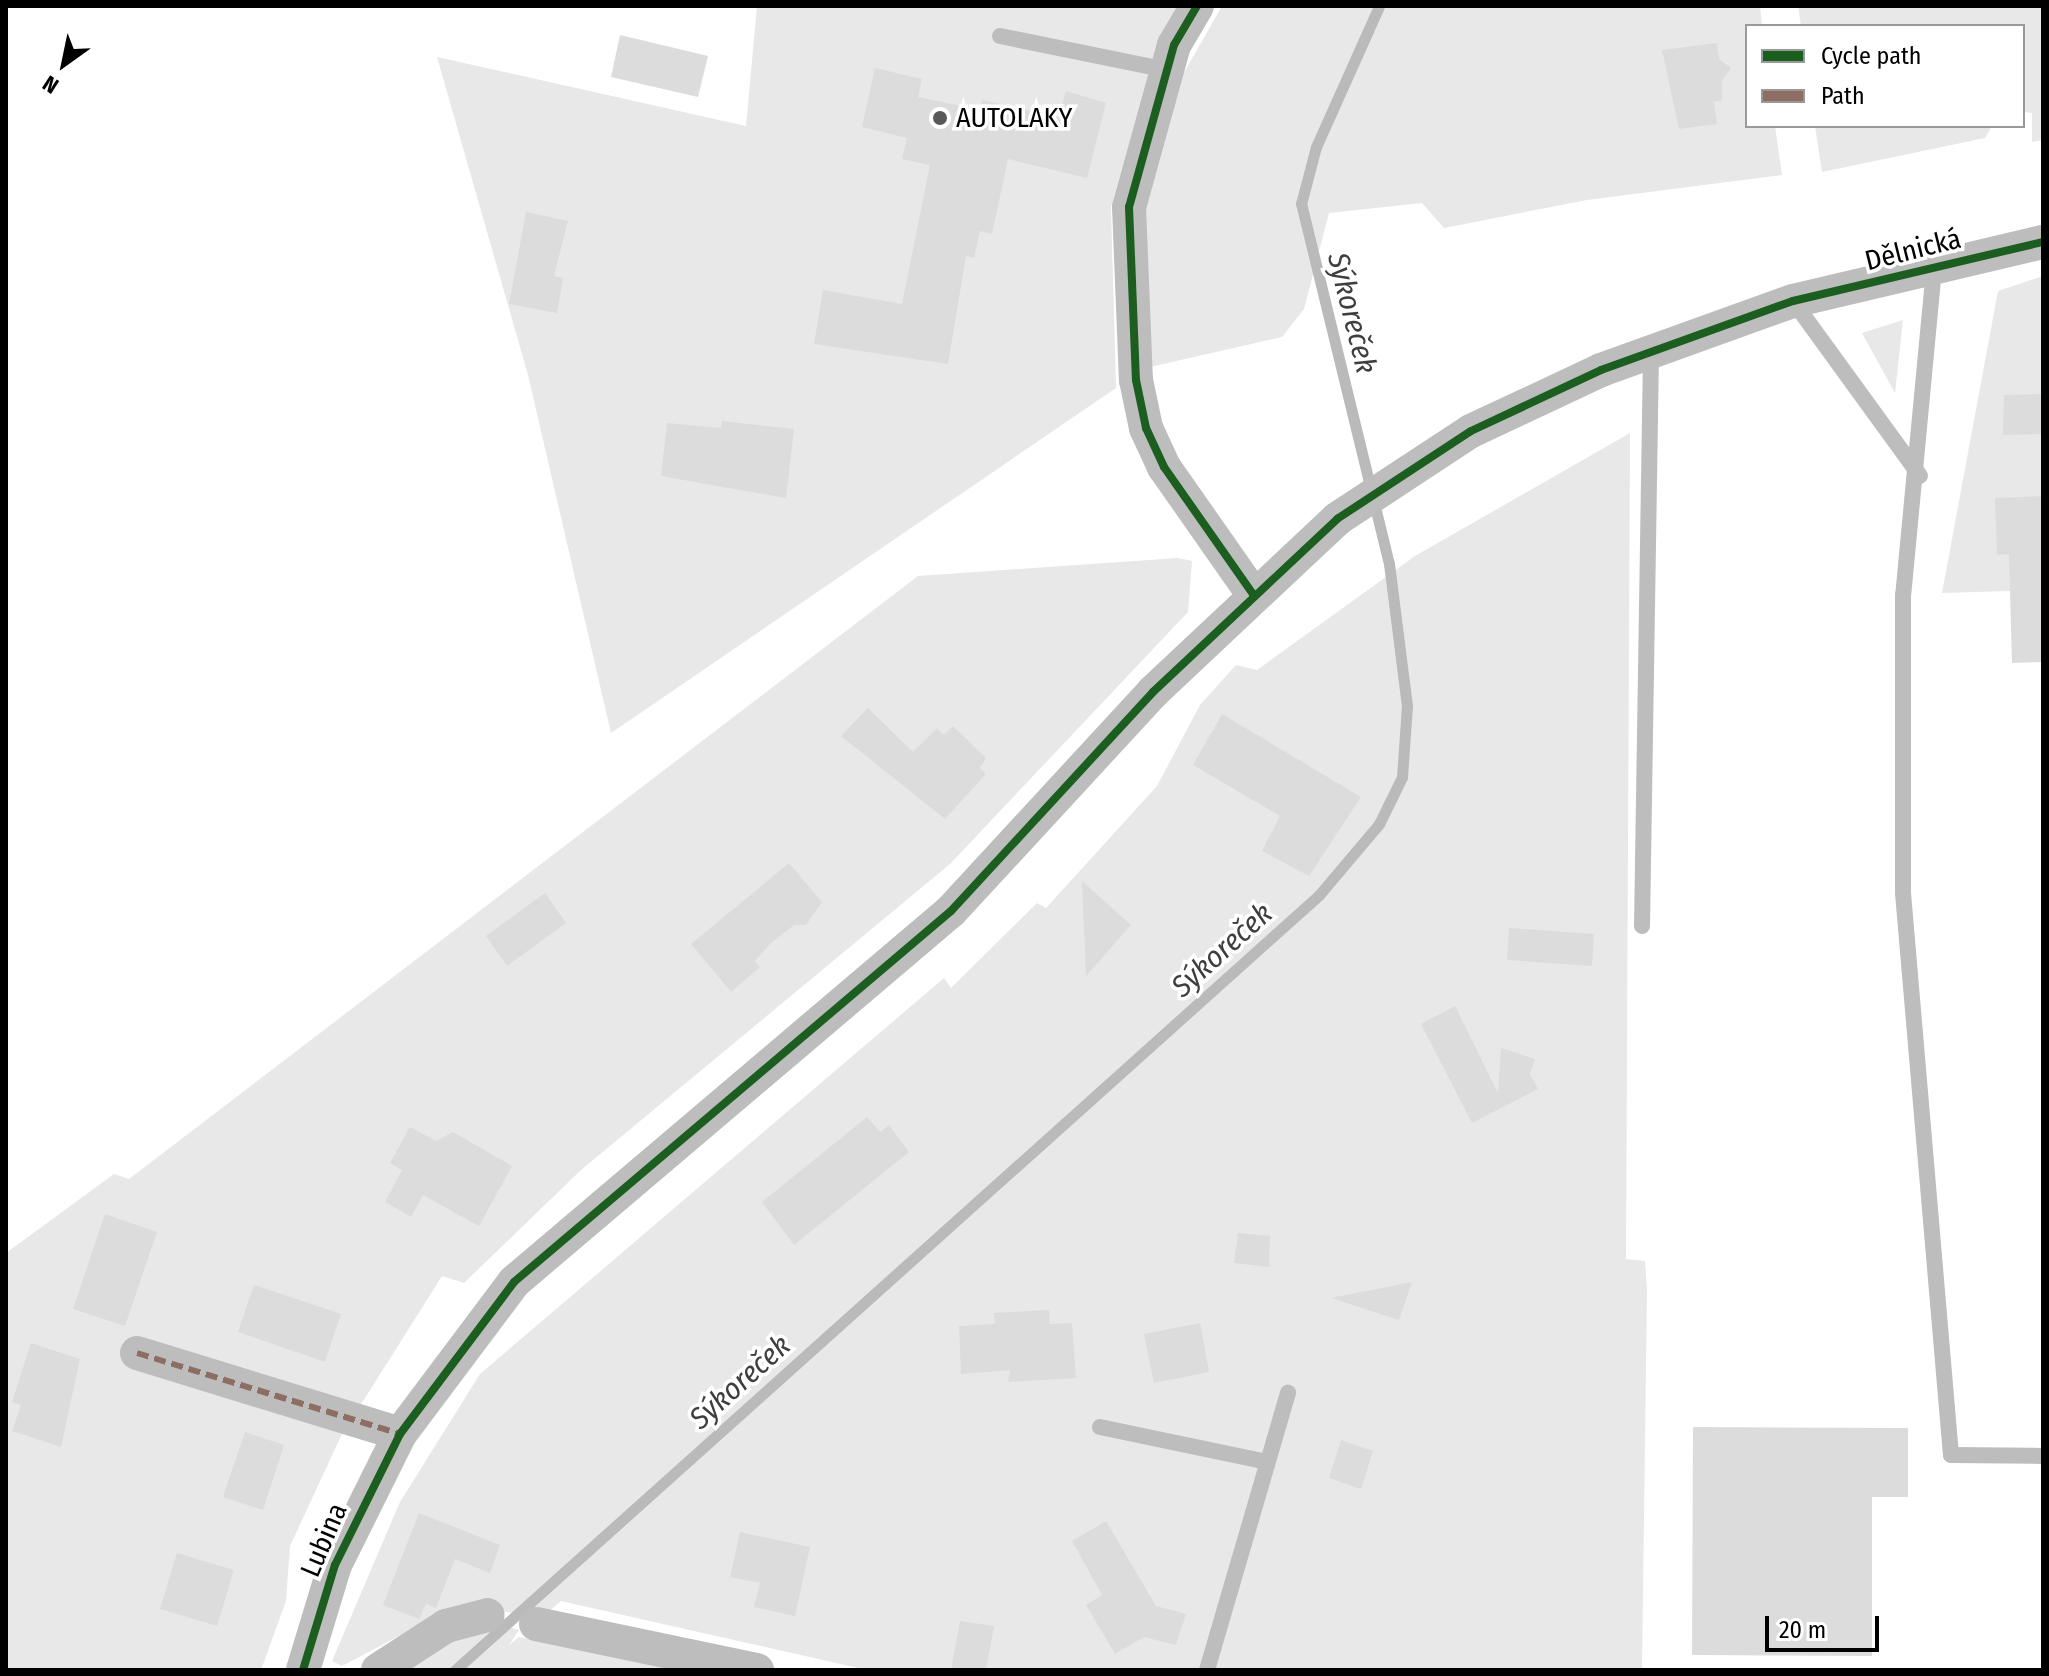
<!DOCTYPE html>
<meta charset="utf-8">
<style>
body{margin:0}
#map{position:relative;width:2049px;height:1676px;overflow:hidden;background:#fff;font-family:"Fira Sans Condensed",sans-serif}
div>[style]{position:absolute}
.green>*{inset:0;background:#e8e8e8}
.stream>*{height:11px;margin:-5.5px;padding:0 5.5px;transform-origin:5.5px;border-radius:5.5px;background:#bababa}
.building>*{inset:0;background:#dcdcdc}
.lane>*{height:16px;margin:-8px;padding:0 8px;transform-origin:8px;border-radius:8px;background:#bdbdbd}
.street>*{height:34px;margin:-17px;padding:0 17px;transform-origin:17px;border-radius:17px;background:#bdbdbd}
.quiet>*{height:6px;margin-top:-3px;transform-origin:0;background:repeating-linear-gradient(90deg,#8d6e63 0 12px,transparent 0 18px)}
.cycleway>*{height:8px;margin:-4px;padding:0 4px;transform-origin:4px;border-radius:4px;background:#1b5e20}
.dots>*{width:22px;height:22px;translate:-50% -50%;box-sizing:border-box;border:4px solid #fff;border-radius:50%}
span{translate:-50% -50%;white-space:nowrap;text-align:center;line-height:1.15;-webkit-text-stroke:7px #fff;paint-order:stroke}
.poi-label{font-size:28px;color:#000}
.left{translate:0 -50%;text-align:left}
.street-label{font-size:28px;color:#000}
.water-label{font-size:30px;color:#3e3e3e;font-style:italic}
.frame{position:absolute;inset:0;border:8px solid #000;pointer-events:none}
.legend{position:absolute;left:1745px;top:24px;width:280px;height:104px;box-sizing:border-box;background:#fff;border:2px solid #999;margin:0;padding:10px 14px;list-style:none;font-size:24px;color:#000}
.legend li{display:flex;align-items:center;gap:16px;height:40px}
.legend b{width:40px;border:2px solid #999}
.north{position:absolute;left:24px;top:24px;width:80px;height:80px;-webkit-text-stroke:6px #fff;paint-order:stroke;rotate:213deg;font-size:22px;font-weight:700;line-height:32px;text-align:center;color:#000}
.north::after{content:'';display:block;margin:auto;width:28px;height:36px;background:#000;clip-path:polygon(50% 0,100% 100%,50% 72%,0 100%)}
.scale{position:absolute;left:1765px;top:1616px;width:114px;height:36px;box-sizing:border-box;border:4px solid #000;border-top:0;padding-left:10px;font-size:24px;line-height:28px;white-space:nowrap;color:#000;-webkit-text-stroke:6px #fff;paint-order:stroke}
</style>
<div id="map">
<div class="green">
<div style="clip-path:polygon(757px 6px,1178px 6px,1158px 42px,1111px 207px,1116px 388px,611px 733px,528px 375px,437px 57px,746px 126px)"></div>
<div style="clip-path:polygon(1222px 6px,1760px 6px,1762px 26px,1747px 26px,1747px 126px,1775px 126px,1782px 175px,1587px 200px,1444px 228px,1422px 203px,1329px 213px,1304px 309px,1282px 337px,1150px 367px,1136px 214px,1173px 92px)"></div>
<div style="clip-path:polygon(1798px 6px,2043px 6px,2043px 140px,2032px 142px,2032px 113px,2023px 112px,2023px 26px,1801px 26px)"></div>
<div style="clip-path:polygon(1815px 126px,1992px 126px,1985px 138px,1822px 172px)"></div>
<div style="clip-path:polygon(2043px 276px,2043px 590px,1942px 593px,1998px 291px)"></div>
<div style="clip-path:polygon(1903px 320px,1895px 393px,1862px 333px)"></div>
<div style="clip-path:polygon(1630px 433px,1626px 1259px,1645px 1261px,1647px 1289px,1642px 1670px,867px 1670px,561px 1601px,542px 1617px,491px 1610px,422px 1624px,342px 1666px,332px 1661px,400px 1502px,480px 1374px,944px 978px,951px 988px,1037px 903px,1046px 908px,1157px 786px,1200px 705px,1236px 665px,1257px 670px,1415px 556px)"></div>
<div style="clip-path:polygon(1178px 558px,1192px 561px,1188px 612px,950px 864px,581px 1170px,464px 1283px,442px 1276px,341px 1436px,290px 1546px,286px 1601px,261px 1670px,6px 1670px,6px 1253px,114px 1174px,129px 1179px,918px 576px)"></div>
<div style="clip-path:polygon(486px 1622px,519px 1630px,509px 1645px,519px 1637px,685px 1670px,405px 1670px,440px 1641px)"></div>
</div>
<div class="stream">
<div style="left:455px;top:1670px;width:1161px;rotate:-41.89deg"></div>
<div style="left:1319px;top:895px;width:93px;rotate:-49.8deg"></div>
<div style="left:1379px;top:824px;width:52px;rotate:-63.9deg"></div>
<div style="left:1402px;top:777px;width:71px;rotate:-86deg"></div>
<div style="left:1407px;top:706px;width:143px;rotate:-97.2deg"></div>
<div style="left:1389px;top:564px;width:371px;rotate:-103.7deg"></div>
<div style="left:1301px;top:204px;width:59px;rotate:-75.3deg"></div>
<div style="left:1316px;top:147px;width:154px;rotate:-65.9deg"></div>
</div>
<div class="building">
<div style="clip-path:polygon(620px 35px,708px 56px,698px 97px,611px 77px)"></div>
<div style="clip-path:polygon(1717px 43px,1719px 59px,1731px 68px,1722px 81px,1722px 100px,1714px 102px,1717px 124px,1679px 129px,1662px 50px)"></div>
<div style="clip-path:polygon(875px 68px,922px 79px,918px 97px,980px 110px,982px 100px,1059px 117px,1066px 91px,1106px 103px,1087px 178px,1008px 159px,992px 234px,980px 231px,974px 258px,966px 256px,948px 364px,814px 344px,823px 290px,902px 304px,930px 165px,902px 159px,907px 138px,862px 127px)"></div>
<div style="clip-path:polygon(526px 212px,568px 221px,554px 276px,563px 278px,557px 313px,509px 304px)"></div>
<div style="clip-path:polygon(2043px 394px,2043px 434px,2003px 435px,2004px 395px)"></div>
<div style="clip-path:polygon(722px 421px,794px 429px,786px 498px,661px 476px,667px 423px,721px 428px)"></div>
<div style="clip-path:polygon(2043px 496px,2043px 662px,2012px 663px,2009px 554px,1997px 555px,1995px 498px)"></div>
<div style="clip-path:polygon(868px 708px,913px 752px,937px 728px,944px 735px,953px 726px,986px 758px,980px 768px,986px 774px,945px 819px,841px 736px)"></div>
<div style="clip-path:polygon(1222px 714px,1361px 797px,1309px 876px,1262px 851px,1280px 816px,1193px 765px)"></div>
<div style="clip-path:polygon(789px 863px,822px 902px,806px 925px,794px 925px,770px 944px,755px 961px,760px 967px,731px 992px,691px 944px)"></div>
<div style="clip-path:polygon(1082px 881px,1131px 925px,1086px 976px)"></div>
<div style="clip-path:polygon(545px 893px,566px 923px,507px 966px,486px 936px)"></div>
<div style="clip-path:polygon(1509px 928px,1594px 934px,1592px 966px,1507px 960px)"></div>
<div style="clip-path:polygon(1455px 1006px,1498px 1093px,1501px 1048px,1535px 1059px,1530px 1074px,1538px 1089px,1472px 1123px,1421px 1024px)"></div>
<div style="clip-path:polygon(867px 1117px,880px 1132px,889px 1125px,909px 1152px,794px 1245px,762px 1202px)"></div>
<div style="clip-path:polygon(410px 1127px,436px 1141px,453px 1132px,512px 1166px,479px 1226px,423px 1195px,411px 1217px,385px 1202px,402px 1170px,390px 1163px)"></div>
<div style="clip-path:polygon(105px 1214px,157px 1232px,125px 1326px,73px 1309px)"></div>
<div style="clip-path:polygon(1238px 1233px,1270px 1236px,1269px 1267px,1234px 1263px)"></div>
<div style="clip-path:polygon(1412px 1282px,1399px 1320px,1331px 1298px)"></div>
<div style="clip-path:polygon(254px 1285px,341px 1314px,325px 1362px,238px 1332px)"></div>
<div style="clip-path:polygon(1049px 1310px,1050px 1324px,1072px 1323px,1076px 1378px,1008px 1382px,1010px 1370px,961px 1374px,959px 1326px,995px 1324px,994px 1313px)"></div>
<div style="clip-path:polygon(1200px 1323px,1209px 1372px,1154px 1383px,1144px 1334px)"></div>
<div style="clip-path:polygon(31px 1343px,80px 1359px,61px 1447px,12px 1431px,21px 1405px,12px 1402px)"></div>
<div style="clip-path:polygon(1693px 1427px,1908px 1428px,1908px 1497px,1872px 1497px,1872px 1656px,1692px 1655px)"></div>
<div style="clip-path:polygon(245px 1432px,284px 1445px,263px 1510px,223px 1497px)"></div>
<div style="clip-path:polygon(1341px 1440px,1373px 1451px,1361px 1489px,1329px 1478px)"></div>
<div style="clip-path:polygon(419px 1513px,500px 1545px,490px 1573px,455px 1559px,436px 1608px,426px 1604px,419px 1619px,383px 1605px)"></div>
<div style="clip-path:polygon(1106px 1521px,1156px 1606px,1186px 1614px,1176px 1645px,1144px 1637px,1115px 1654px,1086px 1605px,1102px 1595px,1072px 1541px)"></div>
<div style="clip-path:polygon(740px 1532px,810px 1547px,795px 1616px,754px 1607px,760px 1583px,730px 1577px)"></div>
<div style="clip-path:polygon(177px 1553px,234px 1570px,217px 1626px,160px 1609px)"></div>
<div style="clip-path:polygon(960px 1621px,994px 1626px,986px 1670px,951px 1670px)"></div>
</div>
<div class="lane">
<div style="left:1000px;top:36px;width:170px;rotate:11.5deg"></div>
<div style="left:1934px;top:269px;width:327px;rotate:95.4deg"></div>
<div style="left:1903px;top:595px;width:298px;rotate:90deg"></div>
<div style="left:1903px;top:893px;width:564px;rotate:85.12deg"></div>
<div style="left:1951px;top:1455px;width:92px;rotate:0.6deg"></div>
<div style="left:1793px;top:301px;width:216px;rotate:54deg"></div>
<div style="left:1642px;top:926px;width:574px;rotate:-89.1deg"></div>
<div style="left:1100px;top:1427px;width:171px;rotate:11.8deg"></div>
<div style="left:1207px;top:1670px;width:289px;rotate:-73.7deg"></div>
</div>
<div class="street">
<div style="left:1197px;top:6px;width:45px;rotate:120.5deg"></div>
<div style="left:1174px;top:45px;width:168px;rotate:105.5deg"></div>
<div style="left:1129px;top:207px;width:173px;rotate:87.7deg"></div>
<div style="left:1136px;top:380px;width:49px;rotate:78.2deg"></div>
<div style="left:1146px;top:428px;width:43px;rotate:65.2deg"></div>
<div style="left:1164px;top:467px;width:155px;rotate:55deg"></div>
<div style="left:137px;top:1353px;width:275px;rotate:17.1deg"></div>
<div style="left:536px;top:1624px;width:226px;rotate:11.8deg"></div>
<div style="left:303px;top:1670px;width:110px;rotate:-73.1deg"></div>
<div style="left:335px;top:1565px;width:146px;rotate:-63.6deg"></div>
<div style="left:400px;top:1434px;width:190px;rotate:-53.1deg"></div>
<div style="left:514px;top:1282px;width:573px;rotate:-40.33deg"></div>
<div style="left:951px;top:911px;width:298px;rotate:-47.3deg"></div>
<div style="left:1153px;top:692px;width:253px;rotate:-43.2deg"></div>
<div style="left:1337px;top:519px;width:160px;rotate:-33.3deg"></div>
<div style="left:1471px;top:431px;width:144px;rotate:-25.1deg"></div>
<div style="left:1601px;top:370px;width:204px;rotate:-19.8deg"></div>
<div style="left:1793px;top:301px;width:257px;rotate:-13.3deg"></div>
<div style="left:378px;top:1670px;width:81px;rotate:-32.9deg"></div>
<div style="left:446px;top:1626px;width:43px;rotate:-14.7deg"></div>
</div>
<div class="quiet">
<div style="left:137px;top:1353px;width:275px;rotate:17.1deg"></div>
</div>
<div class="cycleway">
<div style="left:1197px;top:6px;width:45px;rotate:120.5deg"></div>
<div style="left:1174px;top:45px;width:168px;rotate:105.5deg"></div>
<div style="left:1129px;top:207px;width:173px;rotate:87.7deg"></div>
<div style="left:1136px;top:380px;width:49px;rotate:78.2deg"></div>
<div style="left:1146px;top:428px;width:43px;rotate:65.2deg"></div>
<div style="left:1164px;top:467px;width:155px;rotate:55deg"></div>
<div style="left:303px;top:1670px;width:110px;rotate:-73.1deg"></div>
<div style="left:335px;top:1565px;width:146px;rotate:-63.6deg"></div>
<div style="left:400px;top:1434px;width:190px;rotate:-53.1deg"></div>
<div style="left:514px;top:1282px;width:573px;rotate:-40.33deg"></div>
<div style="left:951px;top:911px;width:298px;rotate:-47.3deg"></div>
<div style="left:1153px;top:692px;width:253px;rotate:-43.2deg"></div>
<div style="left:1337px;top:519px;width:160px;rotate:-33.3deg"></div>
<div style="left:1471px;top:431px;width:144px;rotate:-25.1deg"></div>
<div style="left:1601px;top:370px;width:204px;rotate:-19.8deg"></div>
<div style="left:1793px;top:301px;width:257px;rotate:-13.3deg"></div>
</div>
<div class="dots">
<div style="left:940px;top:118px;background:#595959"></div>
</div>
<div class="poi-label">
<span class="left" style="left:956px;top:118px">AUTOLAKY</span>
</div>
<div class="street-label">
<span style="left:1913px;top:250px;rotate:-14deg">Dělnická</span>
<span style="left:324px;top:1540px;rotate:-67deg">Lubina</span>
</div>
<div class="water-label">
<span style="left:1352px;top:313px;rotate:76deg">Sýkoreček</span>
<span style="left:1222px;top:950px;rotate:-42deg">Sýkoreček</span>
<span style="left:740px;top:1382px;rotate:-42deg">Sýkoreček</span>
</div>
<div class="frame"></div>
<ul class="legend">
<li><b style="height:10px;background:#1b5e20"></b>Cycle path</li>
<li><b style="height:10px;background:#8d6e63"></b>Path</li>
</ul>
<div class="north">N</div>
<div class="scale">20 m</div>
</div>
